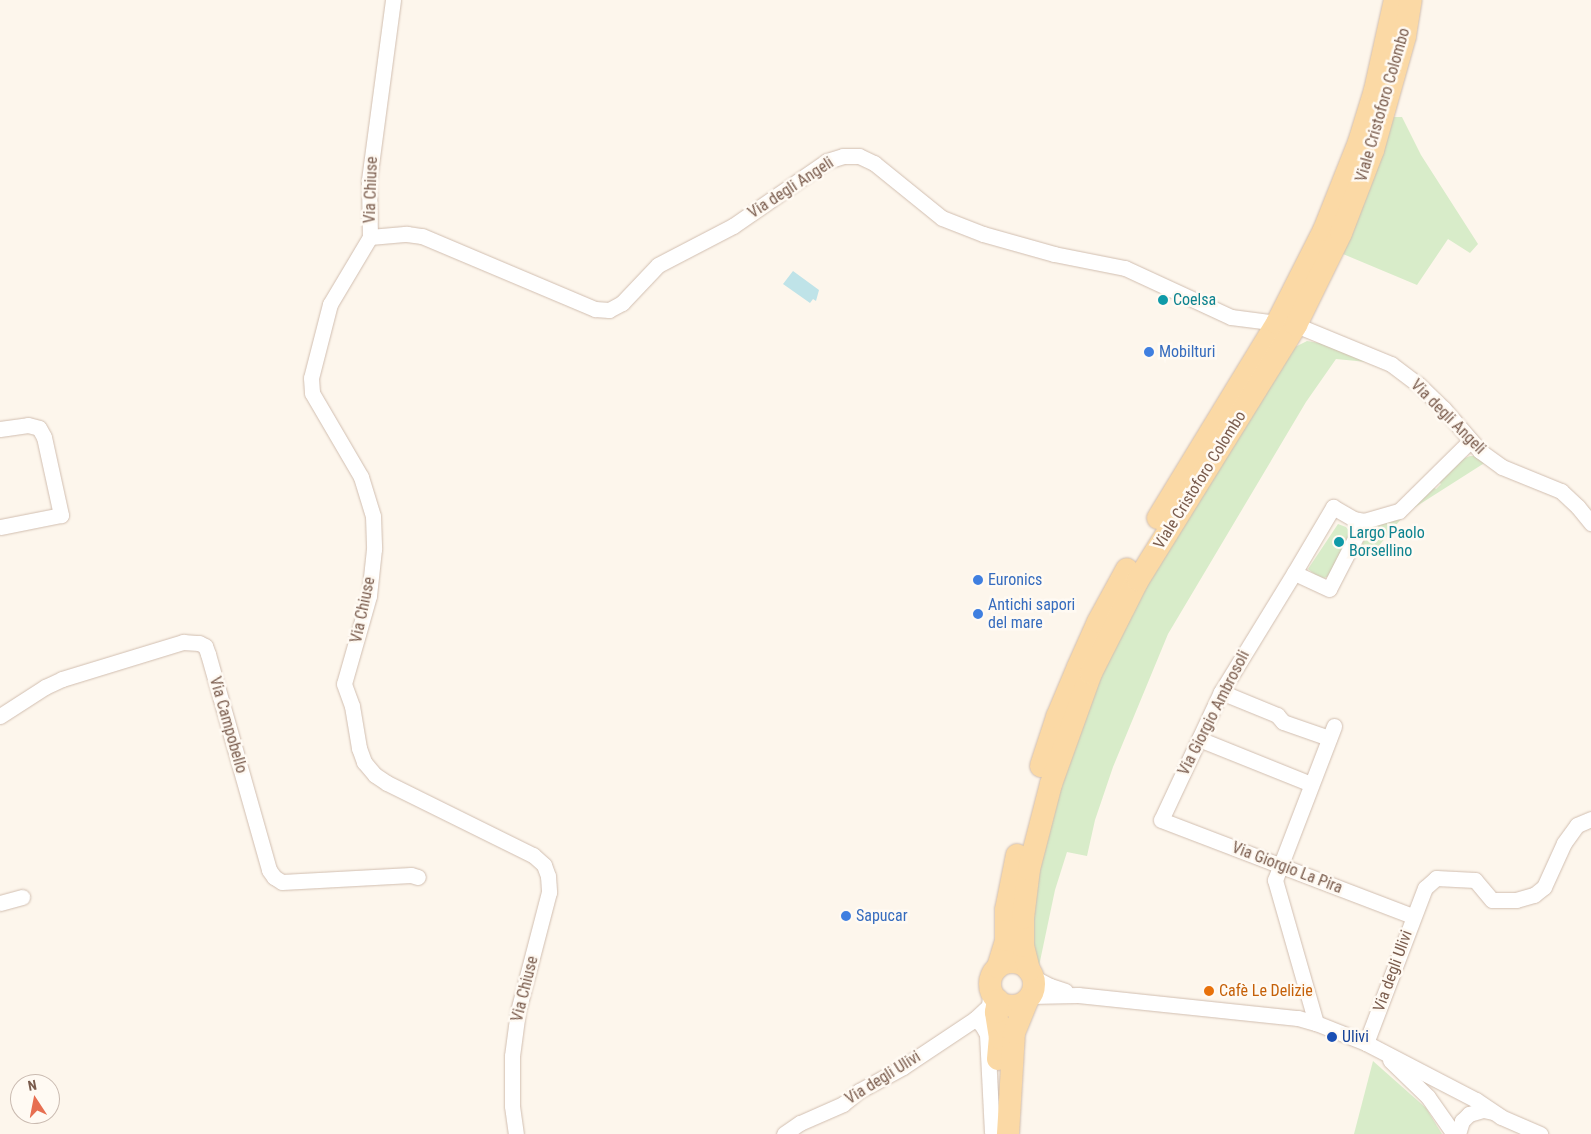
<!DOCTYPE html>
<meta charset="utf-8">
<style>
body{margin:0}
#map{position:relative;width:1591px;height:1134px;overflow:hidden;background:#fdf6ec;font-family:"Roboto Condensed",sans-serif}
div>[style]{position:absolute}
.green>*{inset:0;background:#d8ecc9}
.water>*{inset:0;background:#bfe3e8}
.roads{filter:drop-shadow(0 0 1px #d1beb0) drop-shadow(0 0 1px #d1beb0)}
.minor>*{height:15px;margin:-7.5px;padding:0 7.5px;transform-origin:7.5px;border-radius:7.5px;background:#fff}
.primary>*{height:22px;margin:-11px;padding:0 11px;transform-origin:11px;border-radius:11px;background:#fbd9a5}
.primary>.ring{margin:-11px;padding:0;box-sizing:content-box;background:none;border:22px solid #fbd9a5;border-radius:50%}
.dots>*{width:14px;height:14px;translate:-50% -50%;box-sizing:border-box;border:2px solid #fffaf3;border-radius:50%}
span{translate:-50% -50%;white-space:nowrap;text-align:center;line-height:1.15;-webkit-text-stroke:5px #fffaf3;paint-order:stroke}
.street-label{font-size:16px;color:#7a5c4d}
.culture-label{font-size:16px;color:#0d838f}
.left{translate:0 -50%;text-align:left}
.shop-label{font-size:16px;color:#366cbe}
.food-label{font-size:16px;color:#c56008}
.transit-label{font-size:16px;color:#164399}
.north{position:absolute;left:10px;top:1074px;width:50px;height:50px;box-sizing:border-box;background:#fffaf3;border:1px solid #cabbb1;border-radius:50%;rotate:349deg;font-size:14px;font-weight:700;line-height:20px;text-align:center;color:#7a5c4d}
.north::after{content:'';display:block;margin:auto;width:18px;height:22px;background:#e76f51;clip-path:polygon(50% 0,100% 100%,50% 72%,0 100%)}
</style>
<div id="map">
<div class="green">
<div style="clip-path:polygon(1393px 117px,1402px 117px,1421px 155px,1478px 244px,1470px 253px,1448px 239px,1417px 285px,1343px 254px)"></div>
<div style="clip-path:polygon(1307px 341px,1332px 345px,1377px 363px,1336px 359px,1306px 402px,1168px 634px,1113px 767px,1095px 820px,1087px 856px,1067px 852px,1055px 890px,1039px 966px,1032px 953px,1031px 919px,1037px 870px,1079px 725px,1144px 584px,1293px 348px)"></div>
<div style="clip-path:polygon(1470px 456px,1476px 456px,1486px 462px,1406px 513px,1377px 548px,1365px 551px,1362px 544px,1373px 525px,1433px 487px,1436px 489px,1441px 484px,1438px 482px,1463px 459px)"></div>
<div style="clip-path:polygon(1338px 524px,1346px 527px,1350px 532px,1349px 537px,1329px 576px,1324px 578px,1318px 577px,1308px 569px)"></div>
<div style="clip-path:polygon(1373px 1061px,1426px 1108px,1442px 1134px,1354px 1134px)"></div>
</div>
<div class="water">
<div style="clip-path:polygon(793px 271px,819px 290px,816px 301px,813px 299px,810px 303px,783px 284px)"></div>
</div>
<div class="roads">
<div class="minor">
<div style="left:393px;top:0;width:183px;rotate:97.6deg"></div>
<div style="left:369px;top:181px;width:56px;rotate:89deg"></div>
<div style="left:370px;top:237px;width:78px;rotate:120.8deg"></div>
<div style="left:330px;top:304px;width:76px;rotate:104.4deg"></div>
<div style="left:311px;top:378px;width:15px;rotate:86deg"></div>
<div style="left:312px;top:393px;width:97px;rotate:59.7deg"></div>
<div style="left:361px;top:477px;width:41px;rotate:72.9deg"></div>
<div style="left:373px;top:516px;width:33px;rotate:88deg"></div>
<div style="left:374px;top:549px;width:47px;rotate:96.1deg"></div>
<div style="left:369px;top:596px;width:91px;rotate:105.9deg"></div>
<div style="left:344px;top:684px;width:23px;rotate:70deg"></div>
<div style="left:352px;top:706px;width:43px;rotate:80.5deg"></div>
<div style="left:359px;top:748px;width:15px;rotate:70deg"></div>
<div style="left:364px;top:762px;width:17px;rotate:50deg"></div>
<div style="left:375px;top:775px;width:14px;rotate:34deg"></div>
<div style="left:387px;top:783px;width:163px;rotate:26.3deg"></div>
<div style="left:533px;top:855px;width:15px;rotate:42deg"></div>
<div style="left:544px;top:865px;width:12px;rotate:70deg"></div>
<div style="left:548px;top:876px;width:16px;rotate:86deg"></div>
<div style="left:549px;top:892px;width:123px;rotate:104.6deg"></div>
<div style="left:518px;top:1011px;width:45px;rotate:97.6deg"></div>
<div style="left:512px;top:1056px;width:50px;rotate:90deg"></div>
<div style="left:512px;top:1106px;width:28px;rotate:82deg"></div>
<div style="left:370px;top:237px;width:37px;rotate:-5deg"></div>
<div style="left:407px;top:234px;width:15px;rotate:8deg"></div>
<div style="left:422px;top:236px;width:188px;rotate:22.9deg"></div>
<div style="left:595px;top:309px;width:14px;rotate:4deg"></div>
<div style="left:609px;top:310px;width:15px;rotate:-28deg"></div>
<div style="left:622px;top:303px;width:52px;rotate:-46.5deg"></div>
<div style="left:658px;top:265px;width:85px;rotate:-27.5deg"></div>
<div style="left:733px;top:226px;width:114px;rotate:-34.7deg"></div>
<div style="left:827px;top:161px;width:17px;rotate:-17deg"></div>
<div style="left:843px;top:156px;width:16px"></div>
<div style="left:859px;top:156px;width:17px;rotate:25deg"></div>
<div style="left:874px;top:163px;width:87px;rotate:39deg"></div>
<div style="left:942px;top:218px;width:44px;rotate:21.3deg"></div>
<div style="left:983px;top:234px;width:74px;rotate:15.7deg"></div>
<div style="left:1054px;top:254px;width:72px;rotate:11.2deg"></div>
<div style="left:1125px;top:268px;width:117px;rotate:24.8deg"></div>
<div style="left:1231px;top:317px;width:46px;rotate:7.4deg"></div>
<div style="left:1296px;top:325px;width:103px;rotate:22.3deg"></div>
<div style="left:1391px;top:364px;width:34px;rotate:37deg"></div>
<div style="left:1418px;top:384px;width:35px;rotate:44deg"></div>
<div style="left:1443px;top:408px;width:57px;rotate:49.3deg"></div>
<div style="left:1480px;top:451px;width:27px;rotate:36deg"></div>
<div style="left:1502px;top:467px;width:64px;rotate:22.1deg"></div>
<div style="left:1561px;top:491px;width:23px;rotate:43deg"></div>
<div style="left:1578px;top:507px;width:21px;rotate:51deg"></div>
<div style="left:0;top:429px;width:28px;rotate:-8deg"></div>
<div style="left:28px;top:425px;width:11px;rotate:15deg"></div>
<div style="left:39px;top:428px;width:10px;rotate:61deg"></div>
<div style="left:44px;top:437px;width:80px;rotate:77.7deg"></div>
<div style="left:61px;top:515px;width:61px;rotate:168.7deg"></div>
<div style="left:1364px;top:521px;width:76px;rotate:117.2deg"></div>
<div style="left:1329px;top:589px;width:38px;rotate:-155deg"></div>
<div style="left:1294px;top:573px;width:77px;rotate:-59.4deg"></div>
<div style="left:1333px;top:507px;width:24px;rotate:30deg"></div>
<div style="left:1354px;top:519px;width:10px;rotate:11deg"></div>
<div style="left:1364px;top:521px;width:36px;rotate:-16deg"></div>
<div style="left:1399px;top:511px;width:100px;rotate:-44.6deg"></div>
<div style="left:1294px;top:573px;width:140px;rotate:121.5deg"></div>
<div style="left:1221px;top:692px;width:141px;rotate:115.1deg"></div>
<div style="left:1161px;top:820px;width:270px;rotate:20.9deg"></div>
<div style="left:1221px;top:692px;width:61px;rotate:22.3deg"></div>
<div style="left:1277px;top:715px;width:9px;rotate:49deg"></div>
<div style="left:1283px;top:722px;width:49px;rotate:19.2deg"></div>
<div style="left:0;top:716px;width:54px;rotate:-32.8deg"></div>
<div style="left:45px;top:687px;width:19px;rotate:-25deg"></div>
<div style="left:62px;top:679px;width:127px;rotate:-17deg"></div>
<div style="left:183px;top:642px;width:16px;rotate:4deg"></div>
<div style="left:199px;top:643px;width:7px;rotate:27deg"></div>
<div style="left:205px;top:646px;width:9px;rotate:69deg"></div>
<div style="left:208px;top:654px;width:224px;rotate:74.2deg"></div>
<div style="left:269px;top:870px;width:9px;rotate:54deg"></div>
<div style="left:274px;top:877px;width:9px;rotate:32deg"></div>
<div style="left:282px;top:882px;width:129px;rotate:-3.1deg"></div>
<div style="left:411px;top:875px;width:7px;rotate:16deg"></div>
<div style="left:1199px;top:739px;width:121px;rotate:21.9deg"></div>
<div style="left:0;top:903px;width:23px;rotate:-15deg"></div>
<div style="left:1033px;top:977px;width:19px;rotate:28deg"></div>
<div style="left:1050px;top:986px;width:16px;rotate:18deg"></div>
<div style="left:1030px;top:996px;width:48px;rotate:-1.2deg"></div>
<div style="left:1078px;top:995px;width:221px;rotate:6deg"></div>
<div style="left:1298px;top:1018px;width:19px;rotate:16deg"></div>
<div style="left:1316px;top:1023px;width:54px;rotate:21.8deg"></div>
<div style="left:1366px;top:1043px;width:124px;rotate:27.4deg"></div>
<div style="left:1476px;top:1100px;width:30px;rotate:34deg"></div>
<div style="left:1501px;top:1117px;width:43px;rotate:23.6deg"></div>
<div style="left:975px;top:1019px;width:9px;rotate:41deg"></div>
<div style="left:982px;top:1025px;width:10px;rotate:61deg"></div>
<div style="left:987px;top:1034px;width:98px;rotate:87.1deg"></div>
<div style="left:1316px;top:1023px;width:149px;rotate:-106deg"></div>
<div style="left:1275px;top:880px;width:165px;rotate:-69deg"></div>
<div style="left:1366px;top:1043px;width:166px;rotate:-69.2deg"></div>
<div style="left:1425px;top:888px;width:15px;rotate:-42deg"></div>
<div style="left:1436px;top:878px;width:39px;rotate:3deg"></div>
<div style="left:1475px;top:880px;width:26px;rotate:50deg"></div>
<div style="left:1492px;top:900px;width:24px"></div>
<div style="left:1516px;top:900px;width:19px;rotate:-16deg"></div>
<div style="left:1534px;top:895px;width:13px;rotate:-39deg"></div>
<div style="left:1544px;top:887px;width:48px;rotate:-65.6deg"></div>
<div style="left:1564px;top:843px;width:22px;rotate:-54deg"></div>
<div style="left:1577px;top:825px;width:15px;rotate:-23deg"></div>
<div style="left:1390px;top:1060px;width:53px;rotate:44.2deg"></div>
<div style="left:1428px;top:1097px;width:45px;rotate:54.9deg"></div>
<div style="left:784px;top:1134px;width:19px;rotate:-35deg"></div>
<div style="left:800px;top:1123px;width:47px;rotate:-23.8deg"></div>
<div style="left:843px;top:1104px;width:21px;rotate:-39deg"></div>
<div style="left:859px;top:1091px;width:50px;rotate:-28.6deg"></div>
<div style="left:903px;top:1067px;width:87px;rotate:-33.7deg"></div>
<div style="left:975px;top:1019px;width:19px;rotate:-43deg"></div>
<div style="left:989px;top:1006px;width:18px;rotate:-84deg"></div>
<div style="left:1458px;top:1134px;width:14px;rotate:-73deg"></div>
<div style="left:1462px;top:1121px;width:10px;rotate:-45deg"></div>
<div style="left:1469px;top:1114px;width:15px;rotate:-16deg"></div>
<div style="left:1483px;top:1110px;width:10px;rotate:11deg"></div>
</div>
<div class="primary">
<div style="left:1158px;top:518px;width:228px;rotate:-58.6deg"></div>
<div style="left:1277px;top:323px;width:104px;rotate:-63.2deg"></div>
<div style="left:1324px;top:230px;width:95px;rotate:-68.3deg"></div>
<div style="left:1359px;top:142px;width:54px;rotate:-72.9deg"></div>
<div style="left:1375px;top:90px;width:92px;rotate:-77.5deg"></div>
<div style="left:1041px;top:766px;width:52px;rotate:-71.9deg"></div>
<div style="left:1057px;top:717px;width:54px;rotate:-67.2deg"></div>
<div style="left:1078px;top:667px;width:49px;rotate:-66deg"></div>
<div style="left:1098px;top:622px;width:60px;rotate:-61.3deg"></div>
<div class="ring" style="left:990px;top:962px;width:22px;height:22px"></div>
<div style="left:998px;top:967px;width:28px;rotate:-73deg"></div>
<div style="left:1006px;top:940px;width:30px;rotate:-90deg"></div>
<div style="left:1006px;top:910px;width:56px;rotate:-78.7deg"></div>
<div style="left:1029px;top:970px;width:25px;rotate:-104deg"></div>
<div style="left:1023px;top:946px;width:28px;rotate:-90deg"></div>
<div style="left:1023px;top:918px;width:49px;rotate:-83deg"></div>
<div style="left:1029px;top:869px;width:88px;rotate:-75.5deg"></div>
<div style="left:1051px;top:784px;width:118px;rotate:-70.2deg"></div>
<div style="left:1091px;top:673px;width:104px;rotate:-63.2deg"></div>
<div style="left:1138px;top:580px;width:300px;rotate:-58.2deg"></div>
<div style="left:1296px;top:325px;width:102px;rotate:-63.9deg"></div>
<div style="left:1341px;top:233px;width:89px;rotate:-68.9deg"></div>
<div style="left:1373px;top:150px;width:118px;rotate:-74.3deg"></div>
<div style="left:1405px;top:36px;width:36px;rotate:-81deg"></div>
<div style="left:998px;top:1059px;width:21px;rotate:-85deg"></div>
<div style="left:1000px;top:1038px;width:26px;rotate:-99deg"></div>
<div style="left:996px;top:1012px;width:12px;rotate:-81deg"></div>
<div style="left:1008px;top:1134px;width:101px;rotate:-86.6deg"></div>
<div style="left:1014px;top:1033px;width:35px;rotate:-68deg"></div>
</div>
</div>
<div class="dots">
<div style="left:1163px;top:300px;background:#0f9aa8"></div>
<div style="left:1149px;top:352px;background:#3f7fe0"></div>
<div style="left:1339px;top:542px;background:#0f9aa8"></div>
<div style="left:978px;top:580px;background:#3f7fe0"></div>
<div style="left:978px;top:614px;background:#3f7fe0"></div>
<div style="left:846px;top:916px;background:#3f7fe0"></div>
<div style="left:1209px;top:991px;background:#e8710a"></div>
<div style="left:1332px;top:1037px;background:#1a4fb4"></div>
</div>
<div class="street-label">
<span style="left:1383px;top:105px;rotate:-74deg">Viale Cristoforo Colombo</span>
<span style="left:791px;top:188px;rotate:-33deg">Via degli Angeli</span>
<span style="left:371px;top:190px;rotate:-88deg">Via Chiuse</span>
<span style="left:1448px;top:417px;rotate:45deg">Via degli Angeli</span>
<span style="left:1200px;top:480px;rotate:-58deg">Viale Cristoforo Colombo</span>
<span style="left:363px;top:610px;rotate:-78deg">Via Chiuse</span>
<span style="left:1214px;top:713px;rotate:-63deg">Via Giorgio Ambrosoli</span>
<span style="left:228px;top:725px;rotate:74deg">Via Campobello</span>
<span style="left:1287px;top:868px;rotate:21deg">Via Giorgio La Pira</span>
<span style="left:1393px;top:971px;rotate:-70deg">Via degli Ulivi</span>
<span style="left:525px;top:989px;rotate:-76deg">Via Chiuse</span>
<span style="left:883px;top:1078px;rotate:-32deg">Via degli Ulivi</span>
</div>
<div class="culture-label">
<span class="left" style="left:1173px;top:300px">Coelsa</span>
<span class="left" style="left:1349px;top:542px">Largo Paolo<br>Borsellino</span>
</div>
<div class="shop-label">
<span class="left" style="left:1159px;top:352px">Mobilturi</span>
<span class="left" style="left:988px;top:580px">Euronics</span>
<span class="left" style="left:988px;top:614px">Antichi sapori<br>del mare</span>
<span class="left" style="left:856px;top:916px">Sapucar</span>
</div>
<div class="food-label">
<span class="left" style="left:1219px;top:991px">Cafè Le Delizie</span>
</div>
<div class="transit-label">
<span class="left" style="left:1342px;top:1037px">Ulivi</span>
</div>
<div class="north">N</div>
</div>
